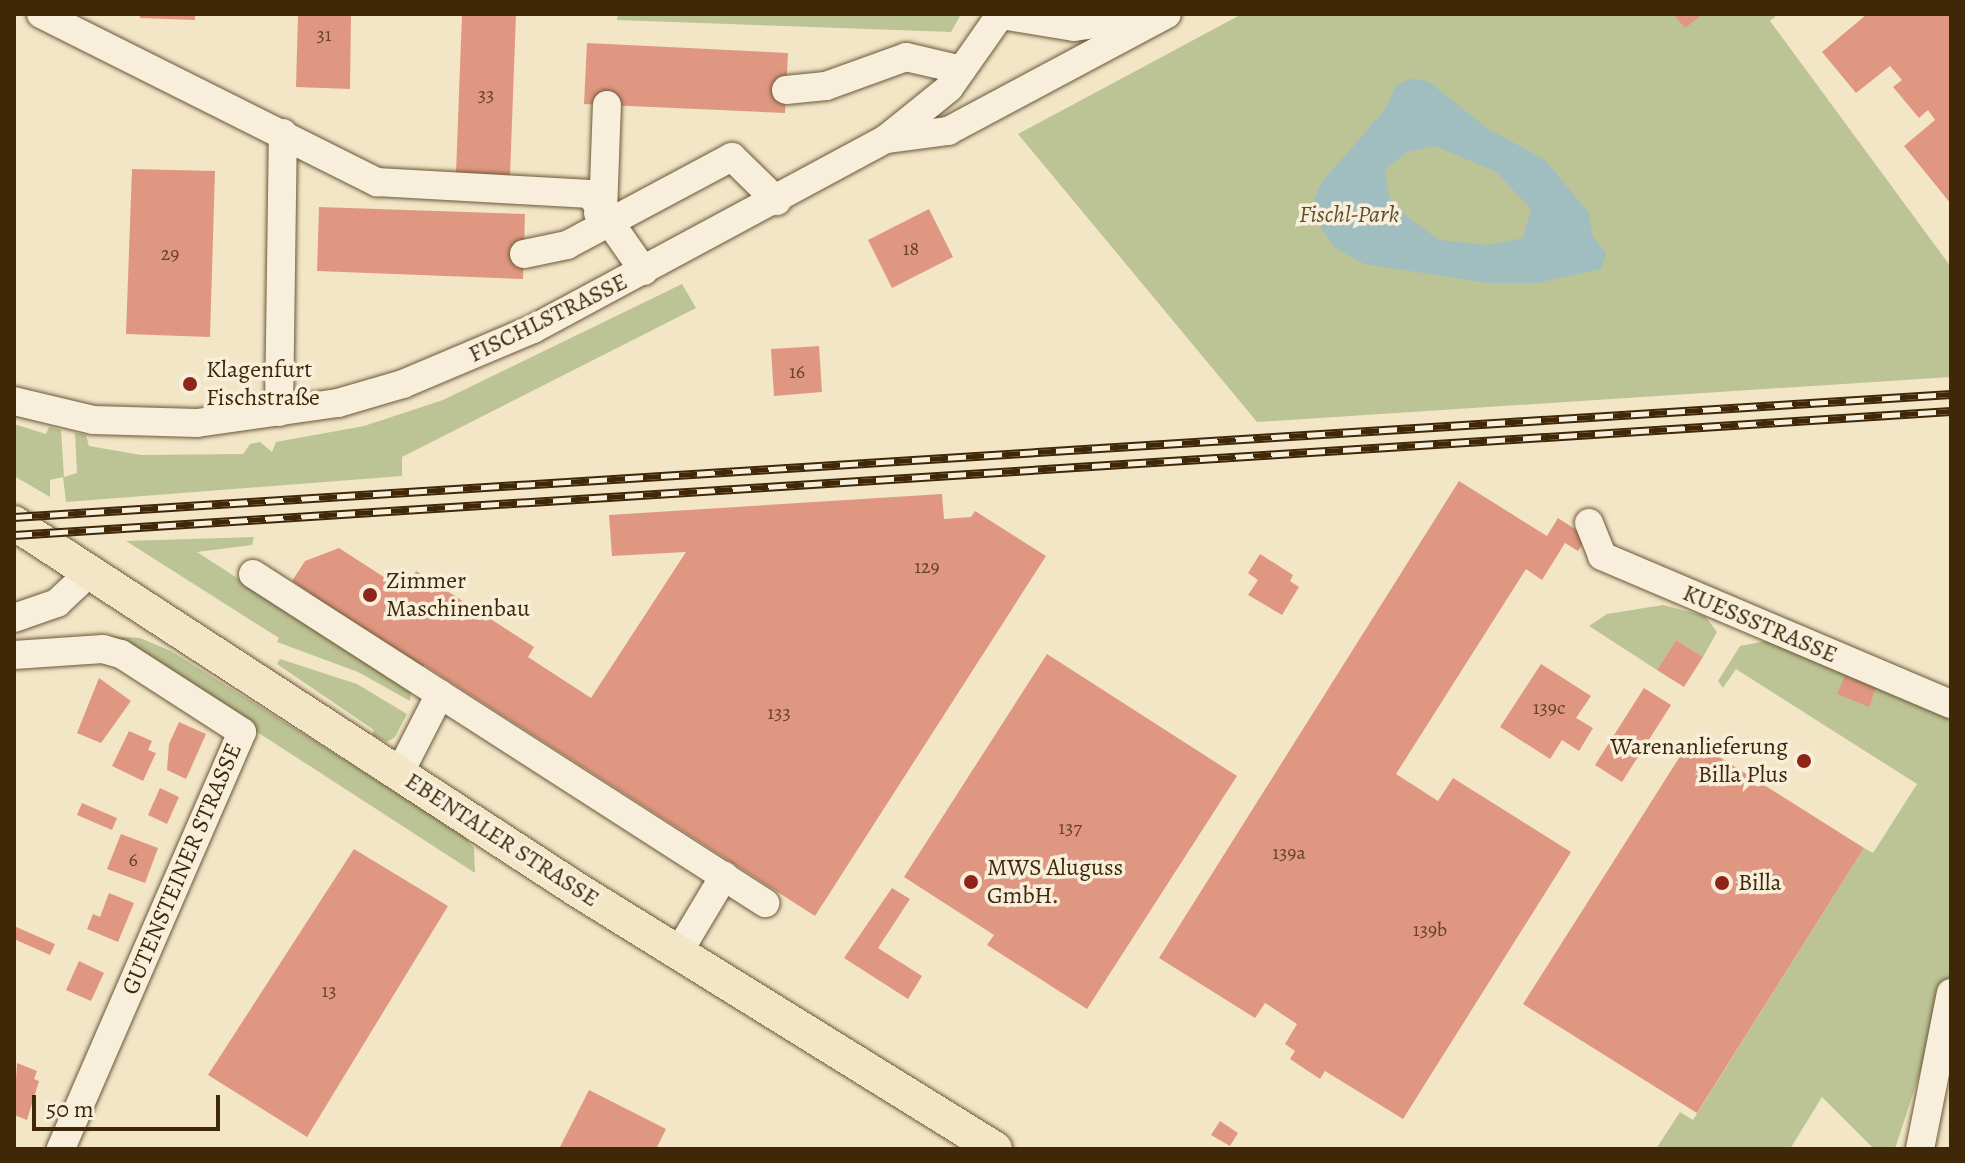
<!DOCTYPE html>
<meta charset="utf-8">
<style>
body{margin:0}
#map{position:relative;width:1965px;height:1163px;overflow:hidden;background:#f2e6c7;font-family:Alegreya,serif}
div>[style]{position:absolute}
.green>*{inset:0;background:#bcc495}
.water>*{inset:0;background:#a0bdc0}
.building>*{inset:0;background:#e09781}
.roads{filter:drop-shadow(0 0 2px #6c5738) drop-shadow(0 0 2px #6c5738)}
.minor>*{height:28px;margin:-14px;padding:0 14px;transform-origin:14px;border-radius:14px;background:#f7efdb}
.major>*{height:34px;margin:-17px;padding:0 17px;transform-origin:17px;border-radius:17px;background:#f2e6c7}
.rail>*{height:9px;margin-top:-4.5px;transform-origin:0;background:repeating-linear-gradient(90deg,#f7efdb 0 18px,#3f2708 0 36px);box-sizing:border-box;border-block:2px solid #3f2708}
.dots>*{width:22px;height:22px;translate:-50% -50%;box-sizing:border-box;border:4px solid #f7efdb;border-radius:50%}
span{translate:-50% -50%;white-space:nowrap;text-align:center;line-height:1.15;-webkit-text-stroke:7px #f7efdb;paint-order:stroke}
.number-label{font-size:20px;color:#674326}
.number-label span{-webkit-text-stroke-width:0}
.park-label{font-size:24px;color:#5e4e2b;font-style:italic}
.street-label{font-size:24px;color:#3f2708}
.poi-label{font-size:24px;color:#3f2708}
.left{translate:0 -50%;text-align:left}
.right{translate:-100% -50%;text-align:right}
.frame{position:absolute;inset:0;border:16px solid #3f2708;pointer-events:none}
.scale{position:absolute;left:32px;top:1095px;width:188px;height:36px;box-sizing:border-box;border:4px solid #3f2708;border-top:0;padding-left:10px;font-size:24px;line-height:28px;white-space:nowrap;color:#3f2708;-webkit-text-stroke:6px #f7efdb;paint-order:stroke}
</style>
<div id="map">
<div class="green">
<div style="clip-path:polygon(618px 14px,961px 14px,951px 32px,617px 20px)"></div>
<div style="clip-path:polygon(1242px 14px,1778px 14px,1770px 21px,1951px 267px,1951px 377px,1257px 422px,1018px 134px)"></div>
<div style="clip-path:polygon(682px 284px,696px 308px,402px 457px,402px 476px,66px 502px,63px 477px,50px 480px,50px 497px,14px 476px,14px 424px,46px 434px,49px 427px,61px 430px,64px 477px,77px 473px,75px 433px,86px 435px,89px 446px,141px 455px,243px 454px,250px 444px,260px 442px,272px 452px,276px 442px,364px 426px,443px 400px)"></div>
<div style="clip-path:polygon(254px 537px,252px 545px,197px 552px,411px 691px,410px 701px,358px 672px,277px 642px,279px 638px,126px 541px)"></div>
<div style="clip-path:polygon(1663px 605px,1705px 616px,1717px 632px,1703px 657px,1676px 640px,1657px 670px,1589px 626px,1607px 614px)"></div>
<div style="clip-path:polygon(109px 636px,140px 638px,171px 651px,461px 833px,474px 848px,475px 873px)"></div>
<div style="clip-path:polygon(1772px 640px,1951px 714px,1951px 977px,1895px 1149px,1874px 1149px,1822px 1097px,1790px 1149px,1656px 1149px,1680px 1112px,1693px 1120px,1864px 848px,1873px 853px,1917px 784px,1736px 669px,1723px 688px,1718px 681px,1740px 646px)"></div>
<div style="clip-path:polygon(280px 659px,357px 684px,407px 714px,395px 737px,387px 742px,372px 735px,374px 730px,277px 664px)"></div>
</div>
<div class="water">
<div style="clip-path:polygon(evenodd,1413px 78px,1429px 82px,1487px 128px,1545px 160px,1589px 213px,1593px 237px,1606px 253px,1601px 269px,1537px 283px,1488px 283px,1364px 264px,1334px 247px,1317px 222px,1314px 200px,1321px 183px,1387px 107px,1395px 86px,1413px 78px,1435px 146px,1495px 171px,1531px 209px,1523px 238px,1488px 245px,1440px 240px,1407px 217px,1389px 198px,1385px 170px,1407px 152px,1435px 146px)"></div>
</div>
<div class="building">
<div style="clip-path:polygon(140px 14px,195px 14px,195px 20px,140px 18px)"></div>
<div style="clip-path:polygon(298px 14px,351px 14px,350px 89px,296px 87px)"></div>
<div style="clip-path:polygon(462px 14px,516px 14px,510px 175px,456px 173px)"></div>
<div style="clip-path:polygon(1673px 14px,1703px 14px,1685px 28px)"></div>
<div style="clip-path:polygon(1867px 14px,1951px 14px,1951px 204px,1904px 146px,1935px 120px,1928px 110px,1919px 118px,1893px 87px,1902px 80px,1890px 66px,1856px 93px,1822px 52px)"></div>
<div style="clip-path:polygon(587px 43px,788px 53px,785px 113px,584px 104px)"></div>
<div style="clip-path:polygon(132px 169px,215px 171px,210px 337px,126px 334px)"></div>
<div style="clip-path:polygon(319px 207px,525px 214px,523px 279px,317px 271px)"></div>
<div style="clip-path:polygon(929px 209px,953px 257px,892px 288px,868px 240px)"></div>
<div style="clip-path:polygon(819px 346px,822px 392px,774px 396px,771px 349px)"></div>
<div style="clip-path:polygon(1459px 481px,1547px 536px,1558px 518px,1587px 537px,1578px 551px,1565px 543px,1542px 580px,1526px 569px,1396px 774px,1438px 801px,1453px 778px,1571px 852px,1403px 1119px,1325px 1071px,1320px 1079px,1290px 1059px,1295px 1051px,1285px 1044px,1297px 1024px,1265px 1003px,1255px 1018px,1159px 958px)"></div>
<div style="clip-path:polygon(942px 494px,944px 519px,971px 517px,975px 511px,1046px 556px,815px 916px,424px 665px,416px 678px,303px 604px,310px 593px,292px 581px,305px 561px,339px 548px,404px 590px,416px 571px,534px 647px,528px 657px,591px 698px,686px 552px,612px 556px,609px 515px)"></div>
<div style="clip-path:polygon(1260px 554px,1293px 575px,1290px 581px,1299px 587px,1282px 615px,1248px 595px,1258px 580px,1248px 573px)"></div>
<div style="clip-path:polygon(1676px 640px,1703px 657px,1684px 687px,1657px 670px)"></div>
<div style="clip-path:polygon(1047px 654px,1237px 776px,1087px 1009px,987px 945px,994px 935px,904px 877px)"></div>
<div style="clip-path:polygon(1541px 664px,1591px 696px,1576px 718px,1593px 728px,1579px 751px,1562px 740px,1550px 759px,1500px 727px)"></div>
<div style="clip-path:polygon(1845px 676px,1876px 688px,1869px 707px,1837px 694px)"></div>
<div style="clip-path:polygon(99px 678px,131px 701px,101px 743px,77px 733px)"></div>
<div style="clip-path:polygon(1644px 688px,1671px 705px,1622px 782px,1595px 765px)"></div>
<div style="clip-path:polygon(179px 722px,206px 734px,186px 779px,167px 770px,169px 744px)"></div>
<div style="clip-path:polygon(129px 731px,152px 741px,148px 750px,156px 753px,143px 781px,112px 766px)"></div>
<div style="clip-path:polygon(1691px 739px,1864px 848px,1697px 1113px,1523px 1004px)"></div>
<div style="clip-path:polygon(160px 788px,179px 797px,167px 824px,148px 815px)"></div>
<div style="clip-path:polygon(82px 803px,117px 818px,112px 830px,77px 815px)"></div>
<div style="clip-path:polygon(121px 834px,158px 848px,145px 883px,107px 869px)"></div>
<div style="clip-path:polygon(354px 849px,448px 906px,307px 1137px,208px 1075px)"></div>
<div style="clip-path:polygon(892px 888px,910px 899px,878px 948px,922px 976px,908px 999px,844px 958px)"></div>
<div style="clip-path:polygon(109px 893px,134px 903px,118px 942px,87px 929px,93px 914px,100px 917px)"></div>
<div style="clip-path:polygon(14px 926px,55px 944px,50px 955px,14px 939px)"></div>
<div style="clip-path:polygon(79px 961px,104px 973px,91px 1001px,66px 990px)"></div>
<div style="clip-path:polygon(17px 1063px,37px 1071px,34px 1079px,39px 1081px,27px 1120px,14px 1115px)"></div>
<div style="clip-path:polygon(589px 1090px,666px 1129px,656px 1149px,559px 1149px)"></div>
<div style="clip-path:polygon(1220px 1121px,1238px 1133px,1230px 1146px,1211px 1135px)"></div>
</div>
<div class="roads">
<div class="minor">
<div style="left:41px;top:14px;width:376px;rotate:26.6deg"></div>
<div style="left:377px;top:182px;width:213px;rotate:3.2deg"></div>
<div style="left:590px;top:194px;width:94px;rotate:55deg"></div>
<div style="left:1001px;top:15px;width:74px;rotate:9.3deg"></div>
<div style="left:1074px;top:27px;width:73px;rotate:-7.9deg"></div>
<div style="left:786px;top:90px;width:40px;rotate:-5.7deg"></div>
<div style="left:826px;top:86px;width:85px;rotate:-19.9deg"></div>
<div style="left:906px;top:57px;width:57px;rotate:13.1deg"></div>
<div style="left:886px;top:139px;width:63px;rotate:-7.4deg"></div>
<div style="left:948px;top:131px;width:248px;rotate:-28.1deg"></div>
<div style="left:598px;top:213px;width:5px;rotate:-11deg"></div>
<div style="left:603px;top:212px;width:107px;rotate:-87.9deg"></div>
<div style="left:524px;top:254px;width:44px;rotate:-11.8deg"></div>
<div style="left:567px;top:245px;width:187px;rotate:-28.1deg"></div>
<div style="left:732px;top:157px;width:63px;rotate:44.4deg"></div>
<div style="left:14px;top:401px;width:81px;rotate:13.5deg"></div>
<div style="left:93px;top:420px;width:104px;rotate:1.7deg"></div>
<div style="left:197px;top:423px;width:142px;rotate:-8.1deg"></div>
<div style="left:338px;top:403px;width:68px;rotate:-16.3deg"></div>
<div style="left:403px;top:384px;width:141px;rotate:-22.9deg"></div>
<div style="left:533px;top:329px;width:401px;rotate:-28.3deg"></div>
<div style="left:886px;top:139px;width:81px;rotate:-39deg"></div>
<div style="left:949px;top:88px;width:90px;rotate:-54.9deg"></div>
<div style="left:279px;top:412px;width:279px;rotate:-89.2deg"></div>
<div style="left:1589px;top:523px;width:35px;rotate:68deg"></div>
<div style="left:1602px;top:556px;width:379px;rotate:23deg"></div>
<div style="left:253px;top:574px;width:609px;rotate:32.72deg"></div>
<div style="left:14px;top:618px;width:46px;rotate:-19.2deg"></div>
<div style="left:57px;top:603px;width:45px;rotate:-43.2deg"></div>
<div style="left:14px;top:655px;width:89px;rotate:-3.9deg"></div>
<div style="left:103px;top:649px;width:19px;rotate:16deg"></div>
<div style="left:121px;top:654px;width:144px;rotate:32.8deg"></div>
<div style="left:242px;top:732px;width:455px;rotate:113.5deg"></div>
<div style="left:399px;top:774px;width:90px;rotate:-62.9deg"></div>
<div style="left:678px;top:953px;width:90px;rotate:-59.1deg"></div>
<div style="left:1920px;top:1149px;width:159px;rotate:-78.8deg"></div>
</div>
<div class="major">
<div style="left:14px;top:523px;width:671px;rotate:33.07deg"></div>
<div style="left:576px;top:889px;width:493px;rotate:31.8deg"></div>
</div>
</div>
<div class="rail">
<div style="left:14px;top:517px;width:1941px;rotate:-3.63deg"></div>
<div style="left:14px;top:535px;width:1941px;rotate:-3.66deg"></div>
</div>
<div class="dots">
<div style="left:190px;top:384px;background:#8f2418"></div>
<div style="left:370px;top:595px;background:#8f2418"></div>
<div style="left:1804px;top:761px;background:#8f2418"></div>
<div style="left:971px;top:882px;background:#8f2418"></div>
<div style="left:1722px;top:883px;background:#8f2418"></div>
</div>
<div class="number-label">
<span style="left:324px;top:34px">31</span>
<span style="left:486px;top:94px">33</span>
<span style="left:911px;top:248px">18</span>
<span style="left:170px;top:253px">29</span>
<span style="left:797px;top:371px">16</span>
<span style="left:927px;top:566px">129</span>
<span style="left:1549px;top:707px">139c</span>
<span style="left:779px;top:712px">133</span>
<span style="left:1070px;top:827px">137</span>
<span style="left:1289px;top:852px">139a</span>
<span style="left:133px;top:859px">6</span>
<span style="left:1430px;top:929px">139b</span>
<span style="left:329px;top:990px">13</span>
</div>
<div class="park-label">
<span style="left:1349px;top:215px">Fischl-Park</span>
</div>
<div class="street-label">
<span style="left:548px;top:318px;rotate:-26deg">FISCHLSTRASSE</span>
<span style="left:1760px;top:624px;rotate:23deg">KUESSSTRASSE</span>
<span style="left:502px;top:840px;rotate:33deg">EBENTALER STRASSE</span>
<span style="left:182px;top:869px;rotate:-67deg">GUTENSTEINER STRASSE</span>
</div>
<div class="poi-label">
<span class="left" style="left:206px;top:384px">Klagenfurt<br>Fischstraße</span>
<span class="left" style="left:386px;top:595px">Zimmer<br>Maschinenbau</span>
<span class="right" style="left:1788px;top:761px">Warenanlieferung<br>Billa Plus</span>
<span class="left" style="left:987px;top:882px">MWS Aluguss<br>GmbH.</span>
<span class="left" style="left:1738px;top:883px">Billa</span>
</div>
<div class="frame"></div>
<div class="scale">50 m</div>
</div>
